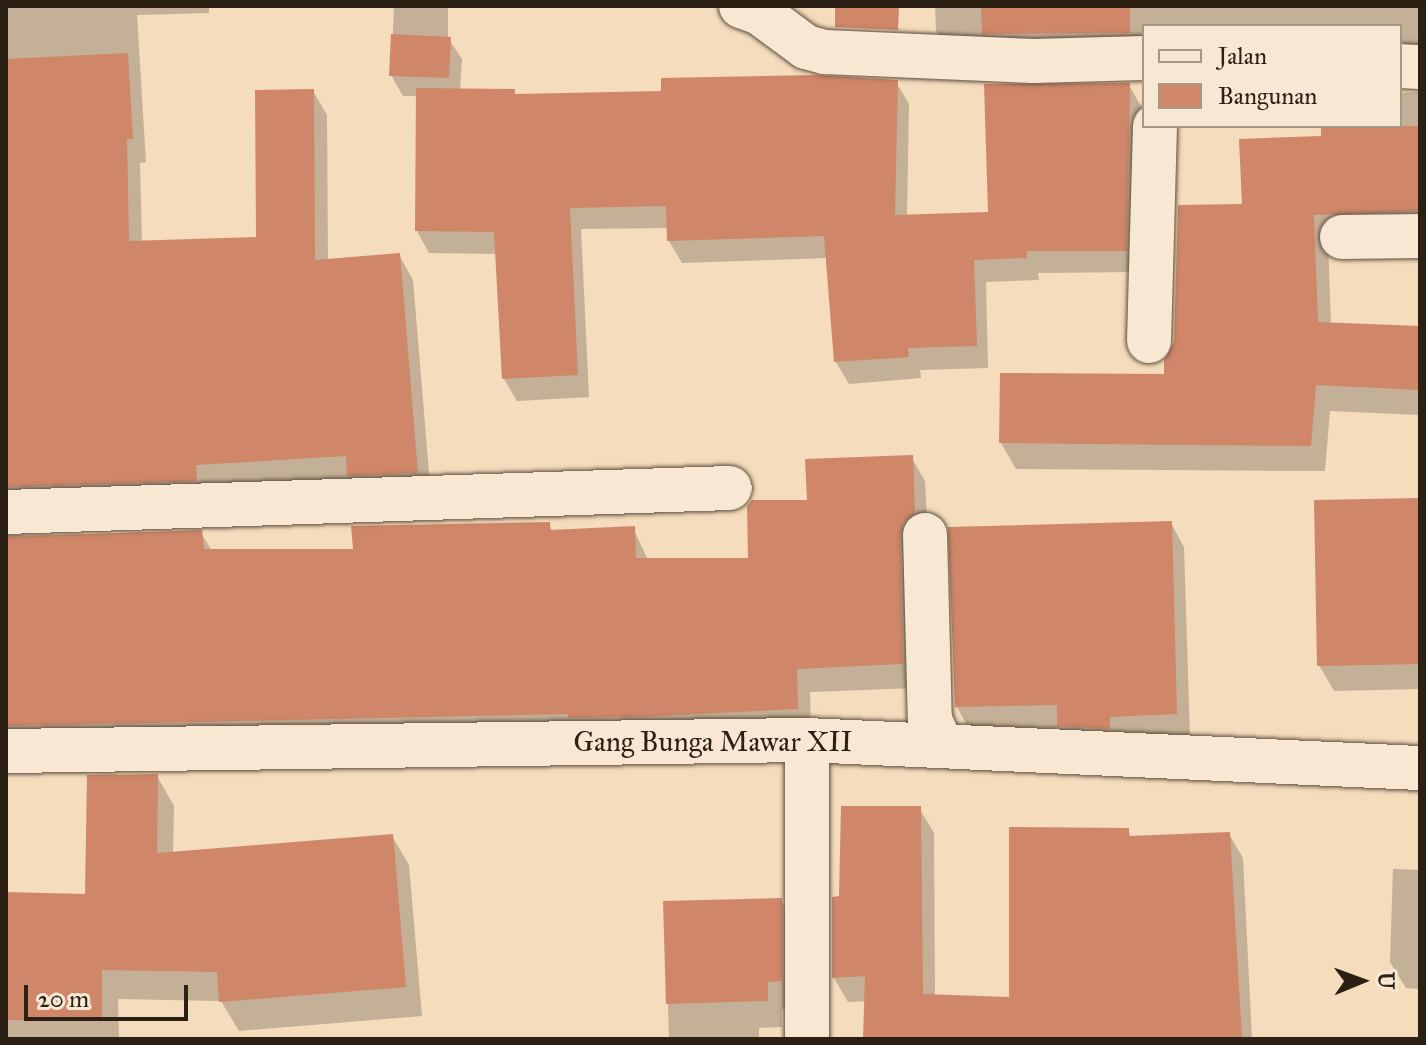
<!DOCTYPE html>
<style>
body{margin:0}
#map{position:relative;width:1426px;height:1045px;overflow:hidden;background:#f4dcbc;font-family:"IM FELL Great Primer",serif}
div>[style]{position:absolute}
.shadow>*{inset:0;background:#0003}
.building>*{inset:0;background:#cf8669}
.roads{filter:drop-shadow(0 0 2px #5e4e3e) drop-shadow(0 0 2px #5e4e3e)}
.minor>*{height:44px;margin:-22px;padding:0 22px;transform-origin:22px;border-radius:22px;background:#f8e8d3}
span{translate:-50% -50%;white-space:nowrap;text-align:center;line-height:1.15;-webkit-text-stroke:7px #f8e8d3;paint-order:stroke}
.street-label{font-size:28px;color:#2c1f14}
.frame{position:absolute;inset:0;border:8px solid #2c1f14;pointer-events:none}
.legend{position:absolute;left:1142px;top:24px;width:260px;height:104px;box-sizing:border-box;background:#f8e8d3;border:2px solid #a69887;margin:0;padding:10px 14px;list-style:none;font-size:24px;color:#2c1f14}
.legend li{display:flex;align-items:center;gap:16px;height:40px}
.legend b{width:40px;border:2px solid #a69887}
.north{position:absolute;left:1322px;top:941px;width:80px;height:80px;-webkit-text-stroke:6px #f8e8d3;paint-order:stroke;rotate:89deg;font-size:22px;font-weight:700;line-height:32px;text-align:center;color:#2c1f14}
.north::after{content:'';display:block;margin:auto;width:28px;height:36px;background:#2c1f14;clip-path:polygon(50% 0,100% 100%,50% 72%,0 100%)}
.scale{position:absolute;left:24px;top:985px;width:164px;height:36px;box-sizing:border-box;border:4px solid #2c1f14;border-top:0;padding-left:10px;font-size:24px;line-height:28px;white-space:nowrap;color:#2c1f14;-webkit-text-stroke:6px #f8e8d3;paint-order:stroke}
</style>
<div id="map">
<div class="shadow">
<div style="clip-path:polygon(6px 6px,209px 6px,209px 13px,137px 15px,146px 162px,140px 163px,142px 243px,258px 238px,313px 91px,327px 115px,328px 261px,399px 255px,413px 280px,431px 497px,6px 519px)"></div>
<div style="clip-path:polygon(394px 6px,448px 6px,448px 38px,462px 59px,460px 91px,514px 91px,517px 96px,663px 93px,896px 82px,909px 104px,907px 216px,990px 214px,1129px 85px,1142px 108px,1138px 272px,1038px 273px,1039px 280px,986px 282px,988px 368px,920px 370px,921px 378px,849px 384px,836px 362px,827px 258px,682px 263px,669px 241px,668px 228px,581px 229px,589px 397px,517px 401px,504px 379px,498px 254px,429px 253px,417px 231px,418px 96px,403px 96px,391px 75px)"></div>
<div style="clip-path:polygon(935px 6px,1420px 6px,1420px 70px,1400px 74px,1400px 26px,1144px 26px,1144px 58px,951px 57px,936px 31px)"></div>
<div style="clip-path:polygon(1420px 92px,1420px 237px,1328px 241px,1331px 324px,1420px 328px,1420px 415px,1330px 411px,1325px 471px,1016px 469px,1001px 443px,1166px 376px,1244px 206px,1323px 138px,1323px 126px,1400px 126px,1400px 93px)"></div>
<div style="clip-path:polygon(911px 457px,925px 481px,928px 538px,916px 688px,810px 692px,811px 733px,6px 756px,6px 535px,201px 533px,212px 551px,355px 551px,549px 524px,553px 532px,633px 528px,648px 560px,750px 560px,809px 501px)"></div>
<div style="clip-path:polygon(1420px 500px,1420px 689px,1334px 691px,1319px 665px,1316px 502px)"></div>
<div style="clip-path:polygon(1171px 523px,1184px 547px,1190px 738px,1073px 750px,1060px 728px,970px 731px,957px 707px)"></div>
<div style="clip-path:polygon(157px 776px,174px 806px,173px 854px,392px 836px,409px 865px,422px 1016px,239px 1031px,221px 1001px,118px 999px,119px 1039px,6px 1039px,6px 894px,87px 896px)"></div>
<div style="clip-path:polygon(919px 808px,934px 833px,935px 997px,1011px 999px,1127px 830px,1132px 838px,1229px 834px,1243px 858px,1252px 1039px,865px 1039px,867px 1001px,848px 1002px,834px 978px,841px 898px)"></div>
<div style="clip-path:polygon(1393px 869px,1420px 870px,1420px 989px,1406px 988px,1390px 962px)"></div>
<div style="clip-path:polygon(781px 900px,796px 927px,796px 1008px,782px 1009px,782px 1027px,759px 1028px,759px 1039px,669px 1039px,665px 903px)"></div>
</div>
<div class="building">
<div style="clip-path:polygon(835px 6px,899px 6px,898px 30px,835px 27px)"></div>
<div style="clip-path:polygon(981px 6px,1130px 6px,1130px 33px,982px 34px)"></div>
<div style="clip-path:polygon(391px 34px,451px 37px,449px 78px,389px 76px)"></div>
<div style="clip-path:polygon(128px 53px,133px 139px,127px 139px,129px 241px,256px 237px,255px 90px,314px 89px,315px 260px,400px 253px,418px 473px,347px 476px,346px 456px,196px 465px,197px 481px,6px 487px,6px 59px)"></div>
<div style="clip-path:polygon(814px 75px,898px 80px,895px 215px,988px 212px,984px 84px,1130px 83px,1127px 251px,1027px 251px,1027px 258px,974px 260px,977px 346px,908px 348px,909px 357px,834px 362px,824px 236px,667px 241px,666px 206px,570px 208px,578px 375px,502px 379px,494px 232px,415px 231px,416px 88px,515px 89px,515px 94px,661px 91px,661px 78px)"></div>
<div style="clip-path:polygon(1321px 126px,1420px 126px,1420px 211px,1314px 215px,1318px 322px,1420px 326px,1420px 390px,1316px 385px,1311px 446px,999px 443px,1000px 373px,1164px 374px,1164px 360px,1174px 342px,1178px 205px,1242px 204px,1239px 139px,1321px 136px)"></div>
<div style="clip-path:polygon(913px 455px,915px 513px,903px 522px,900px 536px,903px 664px,797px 669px,798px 709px,641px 717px,568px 718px,568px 714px,6px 726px,6px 537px,202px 530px,204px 549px,353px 549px,351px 526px,550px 522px,550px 530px,635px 526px,636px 558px,748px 558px,747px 506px,752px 500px,807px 500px,805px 459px)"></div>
<div style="clip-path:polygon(1419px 498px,1420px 664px,1317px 666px,1314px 500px)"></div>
<div style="clip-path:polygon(1172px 521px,1177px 714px,1110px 717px,1110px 729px,1057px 726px,1057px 705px,955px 707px,948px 527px)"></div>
<div style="clip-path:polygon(158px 774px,157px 853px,393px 834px,406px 987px,219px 1002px,217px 972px,102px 970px,102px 1021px,6px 1020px,6px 892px,85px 894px,87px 775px)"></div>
<div style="clip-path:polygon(841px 806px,921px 806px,923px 994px,1009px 997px,1009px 827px,1129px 828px,1129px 836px,1230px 832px,1242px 1039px,863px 1039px,865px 976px,832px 978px,832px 897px,839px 896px)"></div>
<div style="clip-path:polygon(782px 898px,782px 981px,768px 982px,768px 1001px,666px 1004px,663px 901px)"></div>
</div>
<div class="roads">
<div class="minor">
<div style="left:741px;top:6px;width:20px;rotate:20deg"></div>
<div style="left:760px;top:13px;width:57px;rotate:36.5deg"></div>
<div style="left:806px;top:47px;width:20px;rotate:15deg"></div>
<div style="left:825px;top:52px;width:208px;rotate:2.5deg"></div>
<div style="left:1033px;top:61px;width:111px;rotate:-1.5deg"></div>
<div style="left:1400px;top:66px;width:20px;rotate:3deg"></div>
<div style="left:1342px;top:237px;width:78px;rotate:-0.7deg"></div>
<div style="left:1149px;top:341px;width:215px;rotate:-88.4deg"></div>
<div style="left:6px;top:512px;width:724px;rotate:-1.9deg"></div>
<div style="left:925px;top:535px;width:185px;rotate:88.5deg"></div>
<div style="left:930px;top:720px;width:24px;rotate:66deg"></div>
<div style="left:807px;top:740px;width:299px;rotate:90deg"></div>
<div style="left:6px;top:751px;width:801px;rotate:-0.79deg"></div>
<div style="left:807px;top:740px;width:614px;rotate:2.62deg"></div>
</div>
</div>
<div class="street-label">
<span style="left:713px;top:742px">Gang Bunga Mawar XII</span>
</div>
<div class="frame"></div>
<ul class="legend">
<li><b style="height:10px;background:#f8e8d3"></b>Jalan</li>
<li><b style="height:22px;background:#cf8669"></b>Bangunan</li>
</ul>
<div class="north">U</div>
<div class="scale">20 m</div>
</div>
